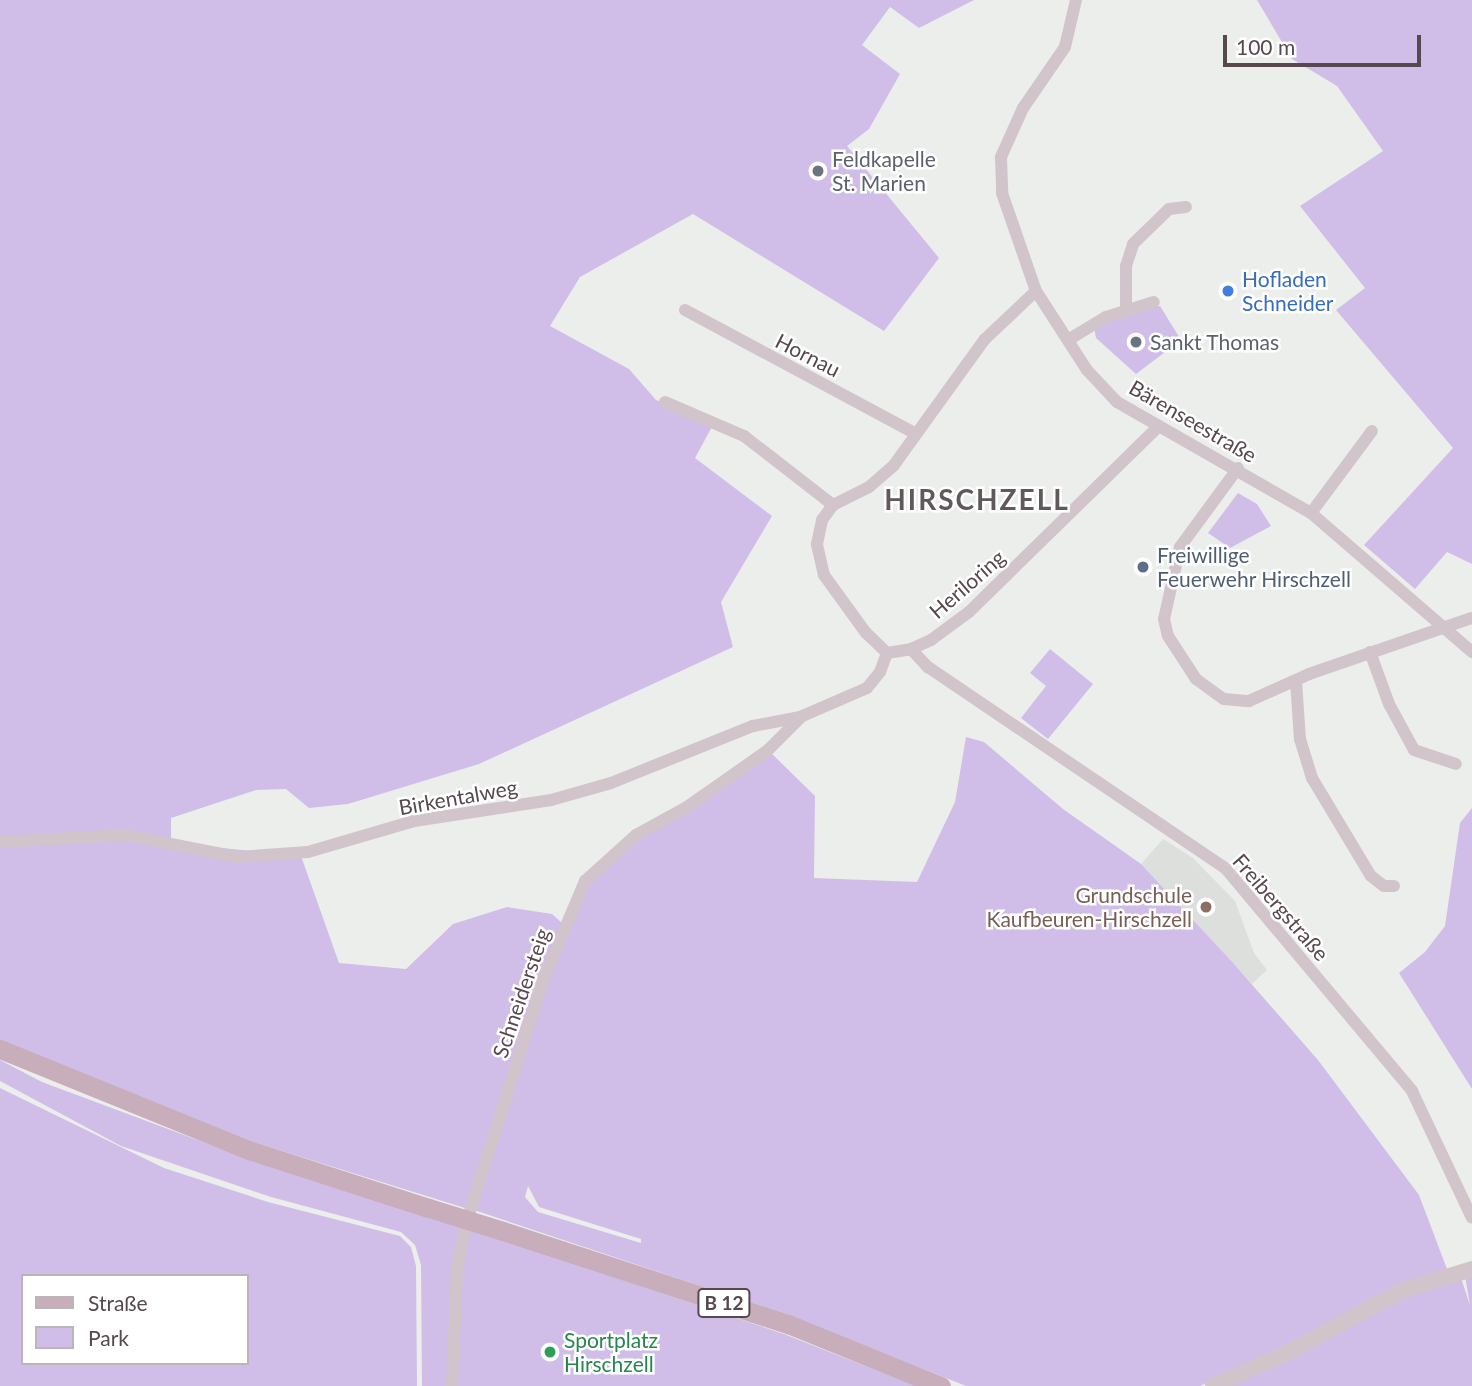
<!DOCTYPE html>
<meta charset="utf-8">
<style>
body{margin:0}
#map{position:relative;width:1472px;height:1386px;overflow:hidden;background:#eceeec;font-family:Lato,sans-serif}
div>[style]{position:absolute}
.education>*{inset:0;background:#dddfdd}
.green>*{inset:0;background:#d0bee8}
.minor>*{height:12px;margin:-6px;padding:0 6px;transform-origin:6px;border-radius:6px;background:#d2c4cb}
.tertiary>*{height:16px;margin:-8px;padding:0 8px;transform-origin:8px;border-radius:8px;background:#d2c4cb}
.primary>*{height:19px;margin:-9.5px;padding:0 9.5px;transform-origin:9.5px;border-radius:9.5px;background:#c8aeba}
.primary-bridge>*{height:19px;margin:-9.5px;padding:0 9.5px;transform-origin:9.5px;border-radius:9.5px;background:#c8aeba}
.dots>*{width:19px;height:19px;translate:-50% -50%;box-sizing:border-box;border:4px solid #fff;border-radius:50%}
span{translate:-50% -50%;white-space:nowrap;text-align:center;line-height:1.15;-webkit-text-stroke:5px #fff;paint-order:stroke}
.shield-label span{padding:2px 5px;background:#fff;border:2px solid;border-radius:5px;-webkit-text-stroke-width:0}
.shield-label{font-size:19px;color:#57474e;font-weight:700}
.worship-label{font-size:21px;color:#5b616d}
.left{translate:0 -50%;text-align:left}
.shop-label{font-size:21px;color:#366cbe}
.street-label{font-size:21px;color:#57474e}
.service-label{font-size:21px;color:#4e5e75}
.education-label{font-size:21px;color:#785e54}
.right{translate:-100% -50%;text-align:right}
.leisure-label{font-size:21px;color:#27864d}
.district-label{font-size:28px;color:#60595c;font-weight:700;letter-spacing:2px}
.legend{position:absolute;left:21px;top:1274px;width:228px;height:91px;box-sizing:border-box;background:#fff;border:2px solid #bcb5b8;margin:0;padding:9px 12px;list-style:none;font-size:21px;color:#57474e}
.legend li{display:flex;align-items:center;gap:14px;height:35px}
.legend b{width:35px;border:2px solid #bcb5b8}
.scale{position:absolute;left:1223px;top:35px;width:198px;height:32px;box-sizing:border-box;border:4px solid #57474e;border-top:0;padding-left:9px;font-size:21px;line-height:24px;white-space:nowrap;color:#57474e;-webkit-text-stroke:5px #fff;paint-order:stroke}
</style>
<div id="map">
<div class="education">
<div style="clip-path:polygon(1163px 839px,1193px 858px,1235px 901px,1254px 953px,1267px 970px,1252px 984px,1141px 864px)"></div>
</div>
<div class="green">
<div style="clip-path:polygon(0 0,974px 0,919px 28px,890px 7px,862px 45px,900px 74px,869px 129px,847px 146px,939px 258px,884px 331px,693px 214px,580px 277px,550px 326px,629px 369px,656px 400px,714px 423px,695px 458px,772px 516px,721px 602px,733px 647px,479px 764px,348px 804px,309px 808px,286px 789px,256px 790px,171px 818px,171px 839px,0 837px)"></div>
<div style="clip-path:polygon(1257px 0,1472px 0,1472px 564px,1447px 552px,1415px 589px,1364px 545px,1453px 448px,1336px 310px,1365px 288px,1300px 206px,1383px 151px,1337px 86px,1292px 59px)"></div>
<div style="clip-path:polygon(1160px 306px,1181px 340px,1136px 374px,1096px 338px,1094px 327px,1133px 309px)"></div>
<div style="clip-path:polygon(1238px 493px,1257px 504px,1271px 526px,1230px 548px,1208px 533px)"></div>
<div style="clip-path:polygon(1050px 649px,1093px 684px,1048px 739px,1021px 718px,1046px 686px,1030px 673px)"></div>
<div style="clip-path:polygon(evenodd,966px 737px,984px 742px,1063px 809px,1141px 864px,1234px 964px,1318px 1060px,1419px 1195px,1447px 1269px,1200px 1386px,966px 1386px,790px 1316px,474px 1210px,569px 911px,606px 858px,768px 750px,815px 796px,814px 878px,917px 882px,955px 802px,966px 737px,528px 1186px,539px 1207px,641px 1239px,641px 1243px,538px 1212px,525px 1197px,528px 1186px)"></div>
<div style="clip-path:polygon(1472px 808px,1472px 1089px,1399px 973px,1425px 952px,1445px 926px,1460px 823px)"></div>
<div style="clip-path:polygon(125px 838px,301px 856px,339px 963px,406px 969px,453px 924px,507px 907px,552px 914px,562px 923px,468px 1209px,250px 1141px,0 1040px,0 845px)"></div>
<div style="clip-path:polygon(0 1060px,42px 1082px,246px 1158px,463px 1227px,447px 1386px,422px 1386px,421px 1265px,415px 1245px,401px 1232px,271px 1197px,121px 1146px,0 1081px)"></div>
<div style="clip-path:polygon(evenodd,0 1088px,164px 1168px,268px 1202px,400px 1236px,411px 1247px,416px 1266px,417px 1386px,0 1386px,0 1088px,23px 1276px,247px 1276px,247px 1363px,23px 1363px,23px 1276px)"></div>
<div style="clip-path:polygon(470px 1229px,784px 1334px,916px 1386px,456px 1386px,461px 1267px)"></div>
<div style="clip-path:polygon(1472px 1275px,1472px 1386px,1230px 1386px,1403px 1295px,1461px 1278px,1470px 1305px,1465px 1276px)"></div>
</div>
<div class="minor">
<div style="left:1076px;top:0;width:48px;rotate:103.2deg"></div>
<div style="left:1065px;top:47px;width:74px;rotate:124.5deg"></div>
<div style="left:1023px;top:108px;width:54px;rotate:114.2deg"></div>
<div style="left:1001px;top:157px;width:36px;rotate:88deg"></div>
<div style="left:1002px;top:193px;width:104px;rotate:70.9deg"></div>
<div style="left:1036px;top:291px;width:94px;rotate:57.2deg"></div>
<div style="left:1087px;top:370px;width:44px;rotate:46.8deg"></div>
<div style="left:1117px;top:402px;width:224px;rotate:29.8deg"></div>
<div style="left:1311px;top:513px;width:213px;rotate:40.8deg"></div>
<div style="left:1126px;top:308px;width:42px;rotate:-90deg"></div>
<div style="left:1126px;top:266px;width:23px;rotate:-72deg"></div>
<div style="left:1133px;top:244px;width:50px;rotate:-44.2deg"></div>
<div style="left:1169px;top:209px;width:17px;rotate:-7deg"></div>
<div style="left:685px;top:310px;width:260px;rotate:28.2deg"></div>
<div style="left:1068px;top:340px;width:44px;rotate:-31.2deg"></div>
<div style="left:1106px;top:317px;width:50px;rotate:-17.4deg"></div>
<div style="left:665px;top:402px;width:86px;rotate:23.3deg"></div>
<div style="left:744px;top:436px;width:113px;rotate:37.8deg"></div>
<div style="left:1238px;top:468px;width:98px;rotate:126.3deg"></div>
<div style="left:1180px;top:547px;width:74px;rotate:102.5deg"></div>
<div style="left:1164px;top:619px;width:17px;rotate:77deg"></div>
<div style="left:1168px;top:636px;width:51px;rotate:56.9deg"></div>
<div style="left:1196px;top:679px;width:34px;rotate:36deg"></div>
<div style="left:1224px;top:699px;width:25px;rotate:5deg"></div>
<div style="left:1249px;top:701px;width:66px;rotate:-24.2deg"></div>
<div style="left:1309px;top:674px;width:172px;rotate:-19deg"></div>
<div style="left:1311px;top:513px;width:102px;rotate:-53.4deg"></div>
<div style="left:911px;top:649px;width:25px;rotate:47deg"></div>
<div style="left:928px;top:667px;width:360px;rotate:34.1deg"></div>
<div style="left:1226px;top:869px;width:290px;rotate:50deg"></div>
<div style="left:1412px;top:1091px;width:140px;rotate:64.7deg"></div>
<div style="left:1370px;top:652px;width:55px;rotate:69.9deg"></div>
<div style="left:1389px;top:704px;width:52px;rotate:61.5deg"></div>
<div style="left:1414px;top:750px;width:44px;rotate:18.4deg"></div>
<div style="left:887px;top:653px;width:29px;rotate:-136deg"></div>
<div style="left:866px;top:633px;width:72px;rotate:-125.9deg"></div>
<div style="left:824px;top:575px;width:32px;rotate:-103deg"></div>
<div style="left:817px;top:544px;width:25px;rotate:-78deg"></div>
<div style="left:822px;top:520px;width:19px;rotate:-54deg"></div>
<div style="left:833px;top:505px;width:40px;rotate:-26.6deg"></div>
<div style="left:869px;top:487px;width:33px;rotate:-41deg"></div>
<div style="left:894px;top:465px;width:155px;rotate:-54.2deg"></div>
<div style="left:985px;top:339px;width:70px;rotate:-43.3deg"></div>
<div style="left:887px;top:653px;width:24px;rotate:-9deg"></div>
<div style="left:911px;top:649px;width:22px;rotate:-24deg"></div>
<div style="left:931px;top:640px;width:47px;rotate:-36.4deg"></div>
<div style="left:969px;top:612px;width:266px;rotate:-44.4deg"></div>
<div style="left:1296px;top:681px;width:58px;rotate:86.1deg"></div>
<div style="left:1300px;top:739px;width:41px;rotate:72.9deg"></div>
<div style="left:1312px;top:778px;width:114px;rotate:59deg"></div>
<div style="left:1371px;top:876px;width:16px;rotate:38deg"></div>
<div style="left:1384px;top:886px;width:10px"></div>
<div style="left:0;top:842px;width:125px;rotate:-3.2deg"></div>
<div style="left:125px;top:835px;width:114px;rotate:11.1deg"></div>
<div style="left:237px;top:857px;width:71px;rotate:-4deg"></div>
<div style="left:308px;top:852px;width:110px;rotate:-16.3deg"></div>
<div style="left:414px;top:821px;width:139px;rotate:-8.7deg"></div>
<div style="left:551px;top:800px;width:62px;rotate:-15.8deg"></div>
<div style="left:611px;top:783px;width:153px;rotate:-21.9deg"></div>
<div style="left:753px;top:726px;width:48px;rotate:-10.8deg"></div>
<div style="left:800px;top:717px;width:73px;rotate:-23.4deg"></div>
<div style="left:867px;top:688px;width:21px;rotate:-51deg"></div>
<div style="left:880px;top:672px;width:20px;rotate:-70deg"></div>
<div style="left:452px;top:1386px;width:118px;rotate:-87.6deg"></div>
<div style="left:457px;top:1268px;width:45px;rotate:-78.4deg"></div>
<div style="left:466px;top:1224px;width:256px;rotate:-72.5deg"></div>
<div style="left:543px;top:980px;width:108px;rotate:-67deg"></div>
<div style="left:585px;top:881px;width:69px;rotate:-42deg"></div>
<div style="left:636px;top:835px;width:58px;rotate:-28.8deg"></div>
<div style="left:687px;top:807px;width:99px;rotate:-35.1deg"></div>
<div style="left:768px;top:750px;width:45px;rotate:-45deg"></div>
</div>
<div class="tertiary">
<div style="left:1213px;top:1386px;width:83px;rotate:-24.1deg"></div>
<div style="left:1289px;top:1352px;width:128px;rotate:-28.6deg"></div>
<div style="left:1401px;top:1291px;width:74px;rotate:-17.2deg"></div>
</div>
<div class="primary">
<div style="left:0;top:1049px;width:269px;rotate:22.1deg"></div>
<div style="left:249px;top:1150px;width:189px;rotate:17.9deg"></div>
<div style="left:503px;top:1231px;width:300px;rotate:18.1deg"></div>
<div style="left:788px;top:1324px;width:165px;rotate:22.1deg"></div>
</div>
<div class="primary-bridge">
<div style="left:429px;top:1208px;width:77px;rotate:17.3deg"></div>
</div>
<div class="dots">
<div style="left:818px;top:171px;background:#6b7280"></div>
<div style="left:1228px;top:291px;background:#3f7fe0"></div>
<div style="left:1136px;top:342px;background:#6b7280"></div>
<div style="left:1143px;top:567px;background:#5c6f8a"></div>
<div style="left:1206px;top:907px;background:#8d6e63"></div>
<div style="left:550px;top:1352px;background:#2e9e5b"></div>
</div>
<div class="shield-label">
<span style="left:724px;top:1303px">B 12</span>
</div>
<div class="worship-label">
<span class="left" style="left:832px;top:171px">Feldkapelle<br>St. Marien</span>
<span class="left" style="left:1150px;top:342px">Sankt Thomas</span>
</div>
<div class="shop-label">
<span class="left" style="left:1242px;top:291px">Hofladen<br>Schneider</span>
</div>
<div class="street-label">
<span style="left:808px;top:355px;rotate:27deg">Hornau</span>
<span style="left:1193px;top:421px;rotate:30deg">Bärenseestraße</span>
<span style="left:967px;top:584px;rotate:-41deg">Heriloring</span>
<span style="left:458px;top:797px;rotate:-10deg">Birkentalweg</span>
<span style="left:1281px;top:907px;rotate:49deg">Freibergstraße</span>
<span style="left:521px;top:993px;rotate:-71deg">Schneidersteig</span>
</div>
<div class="service-label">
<span class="left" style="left:1157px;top:567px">Freiwillige<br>Feuerwehr Hirschzell</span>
</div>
<div class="education-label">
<span class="right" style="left:1192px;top:907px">Grundschule<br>Kaufbeuren-Hirschzell</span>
</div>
<div class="leisure-label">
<span class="left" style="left:564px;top:1352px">Sportplatz<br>Hirschzell</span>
</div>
<div class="district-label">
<span style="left:977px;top:499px">HIRSCHZELL</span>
</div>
<ul class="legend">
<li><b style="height:9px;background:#c8aeba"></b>Straße</li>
<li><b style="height:19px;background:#d0bee8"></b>Park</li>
</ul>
<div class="scale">100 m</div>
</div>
